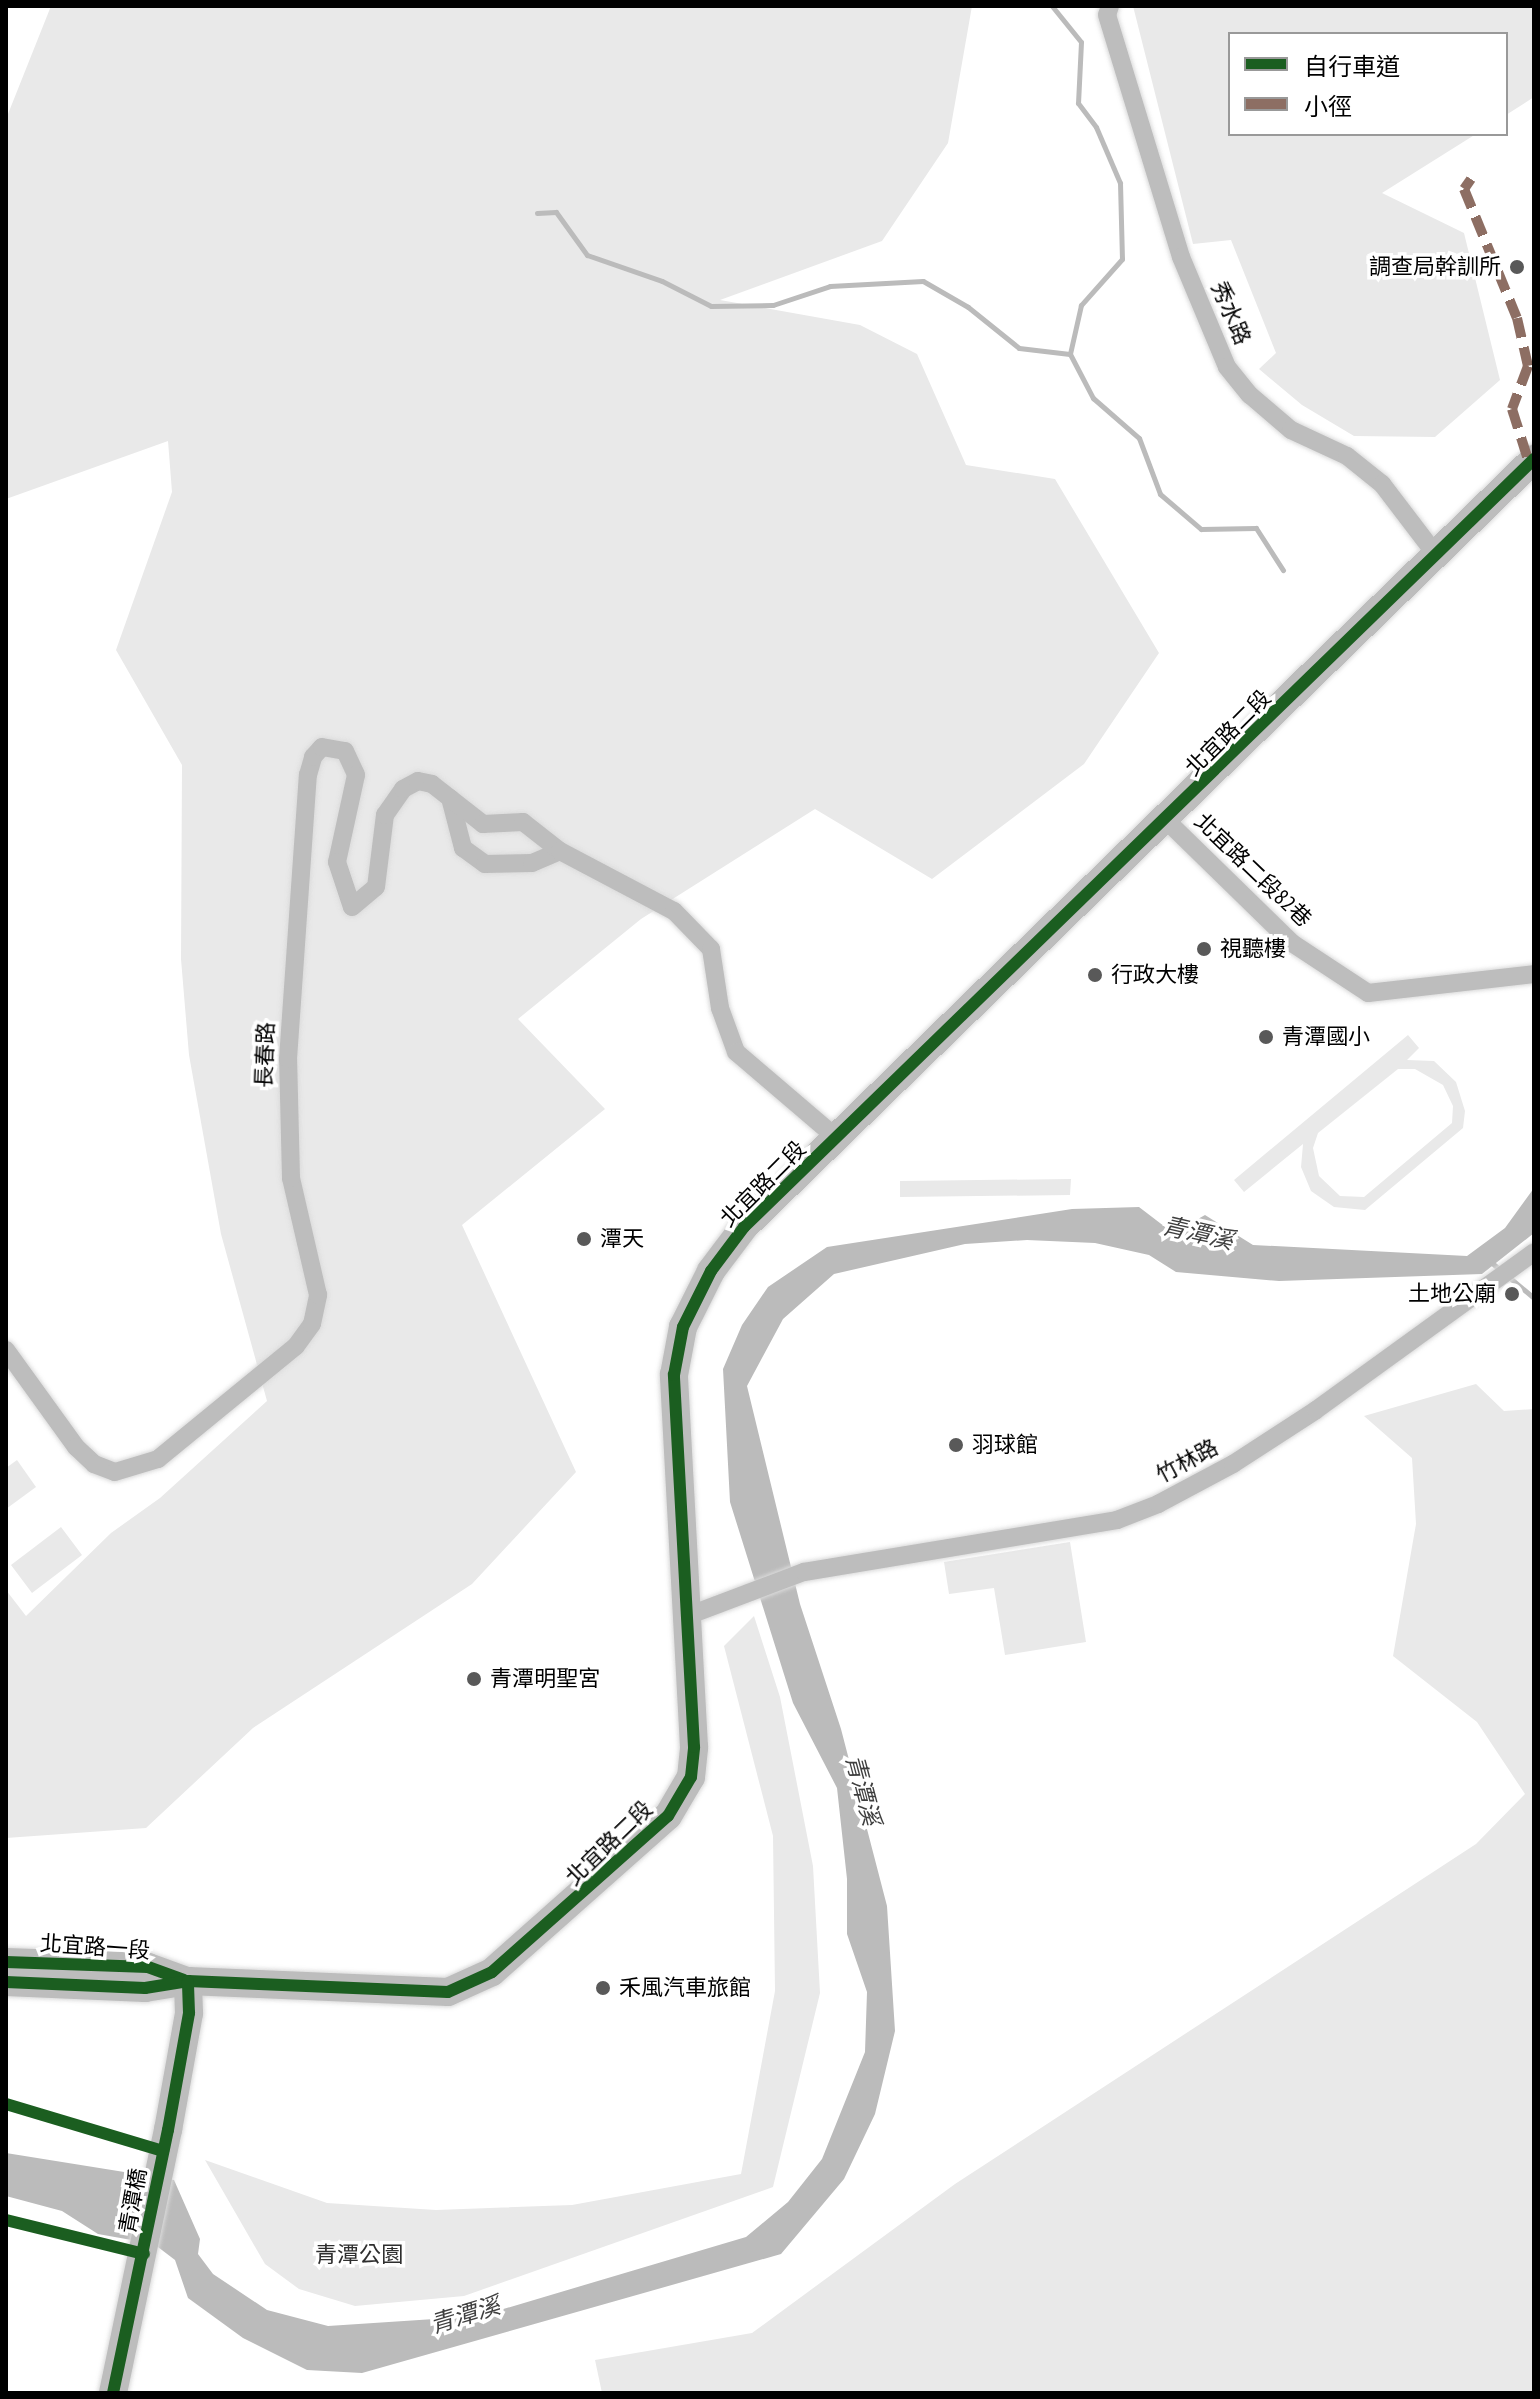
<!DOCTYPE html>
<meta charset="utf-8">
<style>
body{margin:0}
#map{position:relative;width:1540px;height:2399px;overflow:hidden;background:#fff;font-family:"PT Sans Narrow","Noto Sans TC",sans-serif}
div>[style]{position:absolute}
.green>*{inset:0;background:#e9e9e9}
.water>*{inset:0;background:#bbb}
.stream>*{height:5px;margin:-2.5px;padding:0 2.5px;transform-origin:2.5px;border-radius:2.5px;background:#bbb}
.roads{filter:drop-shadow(0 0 2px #dbdbdb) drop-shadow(0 0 2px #dbdbdb)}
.minor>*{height:18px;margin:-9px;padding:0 9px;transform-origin:9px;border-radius:9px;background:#bdbdbd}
.primary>*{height:28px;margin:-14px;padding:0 14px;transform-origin:14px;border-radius:14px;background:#bdbdbd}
.quiet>*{height:10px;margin-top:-5px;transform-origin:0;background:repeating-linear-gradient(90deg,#8d6e63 0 20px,transparent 0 30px)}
.cycleway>*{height:12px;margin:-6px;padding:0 6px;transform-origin:6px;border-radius:6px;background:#1b5e20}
.dots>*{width:22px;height:22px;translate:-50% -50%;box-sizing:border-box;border:4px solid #fff;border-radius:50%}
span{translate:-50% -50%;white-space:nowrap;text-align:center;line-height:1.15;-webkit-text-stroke:7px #fff;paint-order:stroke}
.poi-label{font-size:22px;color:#000}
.right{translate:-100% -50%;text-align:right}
.left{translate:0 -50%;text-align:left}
.street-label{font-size:22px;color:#000}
.park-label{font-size:22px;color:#2e2e2e}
.water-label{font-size:24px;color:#3f3f3f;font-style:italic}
.frame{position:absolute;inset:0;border:8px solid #000;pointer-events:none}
.legend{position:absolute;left:1228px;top:32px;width:280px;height:104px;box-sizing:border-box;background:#fff;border:2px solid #999;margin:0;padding:10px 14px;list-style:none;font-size:24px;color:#000}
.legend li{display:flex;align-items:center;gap:16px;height:40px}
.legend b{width:40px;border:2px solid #999}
</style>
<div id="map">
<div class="green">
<div style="clip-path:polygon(51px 6px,972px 6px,948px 143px,882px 241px,720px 300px,860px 325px,917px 354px,966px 465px,1055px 479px,1159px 653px,1084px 764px,932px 879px,815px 809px,641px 919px,518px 1019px,605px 1109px,462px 1225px,576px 1472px,472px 1584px,253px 1728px,146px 1828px,6px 1838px,6px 1590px,26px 1616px,111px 1533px,160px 1498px,267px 1401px,221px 1234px,189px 1055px,181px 959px,182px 765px,116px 650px,172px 492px,168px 441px,6px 499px,6px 119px)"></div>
<div style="clip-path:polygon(1133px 6px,1534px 6px,1534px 97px,1506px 115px,1506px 34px,1230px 34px,1230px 134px,1476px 134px,1382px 193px,1464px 233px,1500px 380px,1435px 437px,1354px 436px,1302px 405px,1259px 369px,1276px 353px,1231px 240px,1193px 244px)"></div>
<div style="clip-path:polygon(evenodd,1408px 1035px,1419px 1048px,1407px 1060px,1434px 1061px,1456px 1082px,1465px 1111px,1463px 1128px,1365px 1210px,1334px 1207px,1311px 1191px,1301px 1167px,1303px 1144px,1244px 1192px,1234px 1180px,1408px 1035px,1398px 1069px,1415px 1069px,1443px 1085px,1453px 1106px,1452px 1123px,1364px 1197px,1340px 1196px,1319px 1176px,1313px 1148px,1318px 1133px,1398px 1069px)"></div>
<div style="clip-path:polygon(1071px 1179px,1070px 1195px,900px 1197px,900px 1181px)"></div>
<div style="clip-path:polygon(1476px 1384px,1504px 1411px,1534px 1409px,1534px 2393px,602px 2393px,595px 2360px,752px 2333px,955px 2184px,1476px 1844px,1525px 1794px,1477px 1722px,1393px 1656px,1416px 1524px,1412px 1458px,1364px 1416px)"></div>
<div style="clip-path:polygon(17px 1460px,36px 1487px,6px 1509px,6px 1468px)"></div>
<div style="clip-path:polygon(61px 1527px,82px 1555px,32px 1593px,11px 1565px)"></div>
<div style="clip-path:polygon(1070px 1542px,1086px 1642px,1005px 1655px,994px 1588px,949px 1594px,944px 1562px)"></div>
<div style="clip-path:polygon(754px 1616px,780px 1697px,813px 1866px,820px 1993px,773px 2187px,464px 2296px,355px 2306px,299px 2289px,265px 2264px,205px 2160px,327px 2203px,436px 2210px,572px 2205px,741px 2174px,775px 1991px,773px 1836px,724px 1646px)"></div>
</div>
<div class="water">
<div style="clip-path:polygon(1534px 1188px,1534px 1233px,1482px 1274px,1279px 1281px,1176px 1272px,1149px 1255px,1095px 1243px,1027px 1240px,965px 1244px,834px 1274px,783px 1319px,747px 1386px,800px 1604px,841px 1729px,887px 1906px,895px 2031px,875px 2114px,844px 2179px,781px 2254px,362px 2373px,307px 2370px,243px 2338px,188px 2298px,175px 2260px,154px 2244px,98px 2234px,62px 2211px,6px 2196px,6px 2153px,174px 2180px,200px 2239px,198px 2254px,213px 2274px,267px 2310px,328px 2326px,480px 2316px,746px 2237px,788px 2202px,822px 2159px,865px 2052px,867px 1992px,847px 1934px,847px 1879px,837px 1788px,793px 1703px,730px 1502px,723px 1369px,742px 1325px,768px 1287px,827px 1247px,1072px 1209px,1139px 1207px,1173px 1233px,1205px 1215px,1253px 1245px,1467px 1256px,1505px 1228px)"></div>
</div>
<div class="stream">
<div style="left:1052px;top:6px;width:46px;rotate:51.1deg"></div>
<div style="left:1081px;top:42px;width:61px;rotate:92.8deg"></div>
<div style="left:1078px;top:103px;width:30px;rotate:53deg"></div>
<div style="left:1096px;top:127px;width:61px;rotate:66.8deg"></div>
<div style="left:1120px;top:183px;width:76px;rotate:88.5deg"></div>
<div style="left:1122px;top:259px;width:62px;rotate:131.7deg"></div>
<div style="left:1081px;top:305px;width:50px;rotate:102.7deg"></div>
<div style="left:1070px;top:354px;width:50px;rotate:62.4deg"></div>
<div style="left:1093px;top:398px;width:61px;rotate:41deg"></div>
<div style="left:1139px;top:438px;width:60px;rotate:69.4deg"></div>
<div style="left:1160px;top:494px;width:54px;rotate:40.5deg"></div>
<div style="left:1201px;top:529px;width:55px;rotate:-1deg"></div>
<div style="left:1256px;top:528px;width:50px;rotate:57.3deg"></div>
<div style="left:537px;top:213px;width:19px;rotate:-3deg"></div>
<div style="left:556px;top:212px;width:53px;rotate:54.2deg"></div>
<div style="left:587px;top:255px;width:79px;rotate:19.1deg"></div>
<div style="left:662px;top:281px;width:55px;rotate:27deg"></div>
<div style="left:711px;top:306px;width:62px;rotate:-0.9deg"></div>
<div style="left:773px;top:305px;width:60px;rotate:-18.4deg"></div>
<div style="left:830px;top:286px;width:93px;rotate:-3.1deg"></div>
<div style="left:923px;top:281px;width:52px;rotate:30deg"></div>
<div style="left:968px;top:307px;width:65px;rotate:38.8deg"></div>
<div style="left:1019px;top:348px;width:51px;rotate:6.7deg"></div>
<div style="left:1492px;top:1263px;width:55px;rotate:39.8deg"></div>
</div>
<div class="roads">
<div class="minor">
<div style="left:1110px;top:6px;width:9px;rotate:108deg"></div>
<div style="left:1107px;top:15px;width:253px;rotate:73deg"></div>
<div style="left:1181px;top:257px;width:119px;rotate:67.3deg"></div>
<div style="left:1227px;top:367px;width:36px;rotate:51deg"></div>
<div style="left:1250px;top:395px;width:54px;rotate:40.5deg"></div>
<div style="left:1291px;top:430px;width:62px;rotate:24.9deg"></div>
<div style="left:1347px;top:456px;width:45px;rotate:38.7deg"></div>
<div style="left:1382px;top:484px;width:89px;rotate:52.7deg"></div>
<div style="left:450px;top:798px;width:52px;rotate:75.4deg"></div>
<div style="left:463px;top:848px;width:27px;rotate:36deg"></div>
<div style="left:485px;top:864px;width:47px;rotate:-1.2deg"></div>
<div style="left:532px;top:863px;width:30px;rotate:-23deg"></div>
<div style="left:1167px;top:821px;width:175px;rotate:44.3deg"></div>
<div style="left:1292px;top:943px;width:91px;rotate:33.3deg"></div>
<div style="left:1368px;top:993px;width:167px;rotate:-6.5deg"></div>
<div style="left:6px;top:1350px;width:120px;rotate:54.2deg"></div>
<div style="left:76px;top:1447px;width:25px;rotate:43deg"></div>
<div style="left:94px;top:1464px;width:22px;rotate:21deg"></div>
<div style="left:115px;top:1472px;width:45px;rotate:-16.8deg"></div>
<div style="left:158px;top:1459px;width:178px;rotate:-39.3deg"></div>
<div style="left:296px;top:1346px;width:27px;rotate:-54deg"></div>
<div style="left:312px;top:1324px;width:30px;rotate:-78deg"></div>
<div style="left:318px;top:1295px;width:120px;rotate:-103deg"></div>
<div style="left:291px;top:1178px;width:119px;rotate:-91.4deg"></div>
<div style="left:288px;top:1059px;width:285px;rotate:-86deg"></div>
<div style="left:308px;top:775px;width:19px;rotate:-74deg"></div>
<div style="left:313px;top:757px;width:13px;rotate:-48deg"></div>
<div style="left:322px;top:747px;width:23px;rotate:10deg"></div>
<div style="left:345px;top:751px;width:26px;rotate:65deg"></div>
<div style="left:356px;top:775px;width:89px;rotate:102.3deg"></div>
<div style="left:337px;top:862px;width:47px;rotate:71.6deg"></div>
<div style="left:352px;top:907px;width:31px;rotate:-40deg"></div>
<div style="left:376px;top:887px;width:73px;rotate:-82.9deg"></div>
<div style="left:385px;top:815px;width:32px;rotate:-55deg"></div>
<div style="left:403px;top:789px;width:17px;rotate:-28deg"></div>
<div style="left:418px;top:781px;width:14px;rotate:12deg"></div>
<div style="left:432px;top:784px;width:65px;rotate:38.1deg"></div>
<div style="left:483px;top:824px;width:40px;rotate:-2.9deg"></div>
<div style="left:523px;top:822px;width:47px;rotate:38.1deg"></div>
<div style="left:560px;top:851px;width:129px;rotate:27.8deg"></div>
<div style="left:674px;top:911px;width:53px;rotate:45.8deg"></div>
<div style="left:711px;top:949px;width:60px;rotate:81.3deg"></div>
<div style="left:720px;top:1008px;width:47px;rotate:70deg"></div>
<div style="left:736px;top:1052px;width:134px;rotate:40.5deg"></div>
<div style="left:690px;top:1615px;width:122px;rotate:-20.7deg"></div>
<div style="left:804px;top:1572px;width:317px;rotate:-9.4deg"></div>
<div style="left:1117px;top:1520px;width:44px;rotate:-21.3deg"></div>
<div style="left:1158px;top:1504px;width:85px;rotate:-28.1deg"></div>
<div style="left:1233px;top:1464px;width:99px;rotate:-33deg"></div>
<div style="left:1316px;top:1410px;width:269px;rotate:-35.9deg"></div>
</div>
<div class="primary">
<div style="left:6px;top:1962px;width:142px;rotate:2deg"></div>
<div style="left:148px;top:1967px;width:38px;rotate:20deg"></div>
<div style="left:6px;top:1982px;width:139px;rotate:2.5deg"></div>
<div style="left:145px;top:1988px;width:44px;rotate:-9.2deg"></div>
<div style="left:188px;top:1981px;width:260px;rotate:2.4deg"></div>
<div style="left:448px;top:1992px;width:48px;rotate:-24.4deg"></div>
<div style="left:492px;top:1972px;width:235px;rotate:-41.6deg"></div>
<div style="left:668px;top:1816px;width:45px;rotate:-59.5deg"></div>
<div style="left:691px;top:1777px;width:30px;rotate:-84deg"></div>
<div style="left:694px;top:1747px;width:373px;rotate:-93.1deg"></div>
<div style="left:674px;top:1375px;width:49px;rotate:-79.4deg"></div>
<div style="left:683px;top:1327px;width:63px;rotate:-63.4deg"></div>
<div style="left:711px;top:1271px;width:55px;rotate:-53.1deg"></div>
<div style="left:744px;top:1227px;width:1102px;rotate:-44.19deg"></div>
<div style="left:113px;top:2393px;width:269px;rotate:-78.2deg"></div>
<div style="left:168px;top:2130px;width:119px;rotate:-79.8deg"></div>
<div style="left:189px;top:2013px;width:32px;rotate:-92deg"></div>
</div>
</div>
<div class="quiet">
<div style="left:1471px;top:179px;width:12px;rotate:125deg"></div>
<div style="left:1464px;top:189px;width:139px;rotate:67.7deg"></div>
<div style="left:1517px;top:318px;width:49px;rotate:77.1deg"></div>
<div style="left:1528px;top:366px;width:46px;rotate:110.4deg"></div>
<div style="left:1512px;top:409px;width:57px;rotate:72.5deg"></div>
</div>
<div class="cycleway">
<div style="left:6px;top:1962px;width:142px;rotate:2deg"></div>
<div style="left:148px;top:1967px;width:38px;rotate:20deg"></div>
<div style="left:6px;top:1982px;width:139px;rotate:2.5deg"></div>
<div style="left:145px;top:1988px;width:44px;rotate:-9.2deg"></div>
<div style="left:188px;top:1981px;width:260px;rotate:2.4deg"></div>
<div style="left:448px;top:1992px;width:48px;rotate:-24.4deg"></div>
<div style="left:492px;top:1972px;width:235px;rotate:-41.6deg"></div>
<div style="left:668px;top:1816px;width:45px;rotate:-59.5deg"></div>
<div style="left:691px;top:1777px;width:30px;rotate:-84deg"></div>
<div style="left:694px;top:1747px;width:373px;rotate:-93.1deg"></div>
<div style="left:674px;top:1375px;width:49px;rotate:-79.4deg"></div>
<div style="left:683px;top:1327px;width:63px;rotate:-63.4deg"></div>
<div style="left:711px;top:1271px;width:55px;rotate:-53.1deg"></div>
<div style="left:744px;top:1227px;width:1102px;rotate:-44.19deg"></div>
<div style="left:6px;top:2104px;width:164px;rotate:16.7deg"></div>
<div style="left:6px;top:2220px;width:142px;rotate:13.8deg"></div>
<div style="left:113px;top:2393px;width:269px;rotate:-78.2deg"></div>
<div style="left:168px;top:2130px;width:119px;rotate:-79.8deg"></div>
<div style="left:189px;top:2013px;width:32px;rotate:-92deg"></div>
</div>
<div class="dots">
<div style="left:1517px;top:267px;background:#595959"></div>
<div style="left:1204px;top:949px;background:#595959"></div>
<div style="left:1095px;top:975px;background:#595959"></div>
<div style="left:1266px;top:1037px;background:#595959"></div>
<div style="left:584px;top:1239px;background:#595959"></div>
<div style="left:1512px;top:1294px;background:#595959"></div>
<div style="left:956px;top:1445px;background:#595959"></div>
<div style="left:474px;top:1679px;background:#595959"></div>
<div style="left:603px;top:1988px;background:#595959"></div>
</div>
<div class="poi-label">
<span class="right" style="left:1501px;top:267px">調查局幹訓所</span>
<span class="left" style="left:1220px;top:949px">視聽樓</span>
<span class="left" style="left:1111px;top:975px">行政大樓</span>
<span class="left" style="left:1282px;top:1037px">青潭國小</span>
<span class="left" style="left:600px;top:1239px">潭天</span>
<span class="right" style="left:1496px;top:1294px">土地公廟</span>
<span class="left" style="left:972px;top:1445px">羽球館</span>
<span class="left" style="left:490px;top:1679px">青潭明聖宮</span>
<span class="left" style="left:619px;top:1988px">禾風汽車旅館</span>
</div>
<div class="street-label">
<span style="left:1231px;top:313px;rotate:67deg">秀水路</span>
<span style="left:1228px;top:733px;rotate:-45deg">北宜路二段</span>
<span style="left:1253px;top:870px;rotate:44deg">北宜路二段82巷</span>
<span style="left:265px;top:1055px;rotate:-88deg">長春路</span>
<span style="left:763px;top:1184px;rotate:-45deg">北宜路二段</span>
<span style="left:1187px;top:1461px;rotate:-28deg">竹林路</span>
<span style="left:609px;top:1843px;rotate:-44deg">北宜路二段</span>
<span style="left:95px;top:1947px;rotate:4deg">北宜路一段</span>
<span style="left:133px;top:2201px;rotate:-80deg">青潭橋</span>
</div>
<div class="park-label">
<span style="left:359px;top:2255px">青潭公園</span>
</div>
<div class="water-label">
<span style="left:1198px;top:1233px;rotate:13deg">青潭溪</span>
<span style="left:863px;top:1790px;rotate:75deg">青潭溪</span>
<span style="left:465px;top:2315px;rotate:-17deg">青潭溪</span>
</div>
<div class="frame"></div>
<ul class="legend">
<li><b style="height:10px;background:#1b5e20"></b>自行車道</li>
<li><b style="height:10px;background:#8d6e63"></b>小徑</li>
</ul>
</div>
